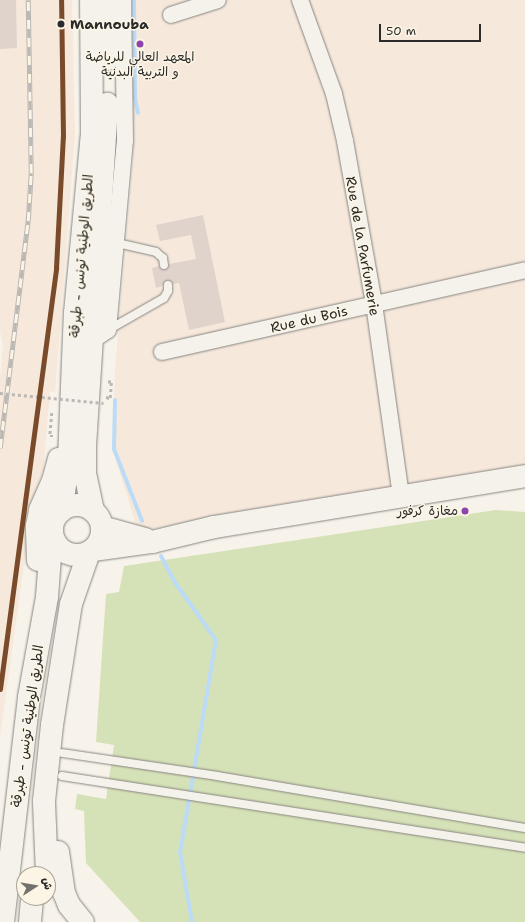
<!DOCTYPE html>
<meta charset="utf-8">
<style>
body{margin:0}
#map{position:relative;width:525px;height:922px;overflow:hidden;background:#f7f3ea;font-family:"Shantell Sans","Playpen Sans Arabic",sans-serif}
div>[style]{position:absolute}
.built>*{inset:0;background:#f6e8db}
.green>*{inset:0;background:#d5e1b6}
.stream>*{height:4px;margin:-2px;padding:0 2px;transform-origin:2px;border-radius:2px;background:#bbdbf7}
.building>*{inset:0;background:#e0d3cc}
.path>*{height:2.5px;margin-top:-1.25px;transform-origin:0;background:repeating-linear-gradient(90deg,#bbb8b4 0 3px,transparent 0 6px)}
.roads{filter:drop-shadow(0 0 1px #878581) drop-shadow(0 0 1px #878581)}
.lane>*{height:8px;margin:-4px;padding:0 4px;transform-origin:4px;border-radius:4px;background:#f5f2ec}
.street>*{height:16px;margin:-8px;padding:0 8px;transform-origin:8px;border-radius:8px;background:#f5f2ec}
.secondary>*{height:22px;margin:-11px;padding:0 11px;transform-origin:11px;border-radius:11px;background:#f5f2ec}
.primary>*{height:22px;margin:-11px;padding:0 11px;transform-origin:11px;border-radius:11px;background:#f5f2ec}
.primary>.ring{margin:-11px;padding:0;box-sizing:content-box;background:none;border:22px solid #f5f2ec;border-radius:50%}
.rail>*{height:4.5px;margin-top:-2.25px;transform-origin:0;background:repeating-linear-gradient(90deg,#fcf5e5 0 9px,#bbb8b4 0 18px);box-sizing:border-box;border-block:1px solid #bbb8b4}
.path-bridge>*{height:2.5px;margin-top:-1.25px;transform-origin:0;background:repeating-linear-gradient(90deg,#bbb8b4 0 3px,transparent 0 6px)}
.rail-1>*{height:5px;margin:-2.5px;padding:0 2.5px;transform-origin:2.5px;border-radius:2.5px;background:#7a4b2a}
.dots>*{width:11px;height:11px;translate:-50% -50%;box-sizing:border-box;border:2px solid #fcf5e5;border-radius:50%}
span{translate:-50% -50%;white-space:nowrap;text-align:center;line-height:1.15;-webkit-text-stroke:3px #fcf5e5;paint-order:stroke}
.bus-label{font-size:13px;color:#2b2b2b}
.right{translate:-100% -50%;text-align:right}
.stop-label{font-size:14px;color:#2b2b2b;font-weight:700}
.left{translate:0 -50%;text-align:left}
.street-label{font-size:14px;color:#2b2b2b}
.north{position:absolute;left:16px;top:866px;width:40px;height:40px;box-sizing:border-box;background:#fcf5e5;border:1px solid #a8a49b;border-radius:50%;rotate:78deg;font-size:11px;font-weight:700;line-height:16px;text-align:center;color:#2b2b2b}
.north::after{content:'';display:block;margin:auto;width:14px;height:18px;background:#72716e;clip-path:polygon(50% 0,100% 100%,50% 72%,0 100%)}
.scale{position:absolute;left:379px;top:24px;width:102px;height:18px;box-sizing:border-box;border:2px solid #2b2b2b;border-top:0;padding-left:5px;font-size:12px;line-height:14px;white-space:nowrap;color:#2b2b2b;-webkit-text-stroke:3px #fcf5e5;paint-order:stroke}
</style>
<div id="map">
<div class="built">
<div style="clip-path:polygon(0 0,72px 0,75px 134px,55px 392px,50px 391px,43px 472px,34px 494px,0 736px,0 378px,3px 347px,0 331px)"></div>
<div style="clip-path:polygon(132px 0,525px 0,525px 468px,138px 531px,113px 451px,115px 370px,133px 162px)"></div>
</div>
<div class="green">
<div style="clip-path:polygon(496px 510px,525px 512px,525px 922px,140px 922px,86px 863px,84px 811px,75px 809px,77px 794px,106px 799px,114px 745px,96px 742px,106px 594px,119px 592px,124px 566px)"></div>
</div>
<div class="stream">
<div style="left:134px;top:0;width:99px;rotate:89.4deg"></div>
<div style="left:135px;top:99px;width:14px;rotate:78deg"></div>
<div style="left:115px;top:400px;width:49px;rotate:91.2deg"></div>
<div style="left:114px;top:449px;width:77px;rotate:68.7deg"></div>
<div style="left:161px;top:556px;width:32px;rotate:62deg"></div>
<div style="left:176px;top:584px;width:69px;rotate:54.5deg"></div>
<div style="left:216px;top:640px;width:215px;rotate:99.6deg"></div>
<div style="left:180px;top:852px;width:71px;rotate:80.3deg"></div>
</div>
<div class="building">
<div style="clip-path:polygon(0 0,16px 0,17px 48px,0 49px)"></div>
<div style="clip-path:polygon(203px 215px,225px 322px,189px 330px,179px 283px,173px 284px,168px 280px,162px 286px,156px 288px,152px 268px,159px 266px,165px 270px,169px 264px,196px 259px,191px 235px,160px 241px,156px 225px)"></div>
</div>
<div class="path">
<div style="left:106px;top:397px;width:4px;rotate:14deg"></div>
<div style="left:110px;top:398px;width:16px;rotate:-86deg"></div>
<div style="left:111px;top:382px;width:5px;rotate:180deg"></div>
<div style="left:52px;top:413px;width:23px;rotate:95deg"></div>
<div style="left:50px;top:436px;width:3px"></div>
</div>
<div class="roads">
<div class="lane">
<div style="left:113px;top:242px;width:44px;rotate:13.1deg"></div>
<div style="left:156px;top:252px;width:9px;rotate:41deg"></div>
<div style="left:163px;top:258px;width:7px;rotate:82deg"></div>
<div style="left:108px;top:330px;width:64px;rotate:-29.7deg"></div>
<div style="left:164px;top:298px;width:8px;rotate:-60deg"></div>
<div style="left:168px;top:291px;width:6px;rotate:-90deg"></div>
<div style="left:62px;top:753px;width:157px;rotate:8.4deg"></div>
<div style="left:217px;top:776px;width:312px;rotate:9.6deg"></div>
<div style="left:62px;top:776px;width:469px;rotate:8.8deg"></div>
</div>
<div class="street">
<div style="left:300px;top:0;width:100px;rotate:70.1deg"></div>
<div style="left:334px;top:94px;width:48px;rotate:76.8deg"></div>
<div style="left:345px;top:141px;width:166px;rotate:79.9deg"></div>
<div style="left:374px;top:304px;width:195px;rotate:82deg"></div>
<div style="left:171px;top:15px;width:49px;rotate:-17.7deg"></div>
<div style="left:93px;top:340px;width:18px;rotate:-34deg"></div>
<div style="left:108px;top:330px;width:190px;rotate:-84.9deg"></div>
<div style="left:125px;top:141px;width:141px;rotate:-90.8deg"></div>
<div style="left:162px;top:352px;width:372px;rotate:-12.7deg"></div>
</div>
<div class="secondary">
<div style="left:102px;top:527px;width:45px;rotate:15.6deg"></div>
<div style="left:93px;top:550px;width:60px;rotate:-7.7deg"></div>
<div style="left:152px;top:542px;width:64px;rotate:-13.6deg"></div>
<div style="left:214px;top:527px;width:315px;rotate:-9.3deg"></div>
</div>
<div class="primary">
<div style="left:108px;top:0;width:59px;rotate:90deg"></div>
<div class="ring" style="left:52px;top:505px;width:28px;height:28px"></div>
<div style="left:61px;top:511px;width:52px;rotate:-81.1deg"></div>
<div style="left:69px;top:460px;width:147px;rotate:-87.7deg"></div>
<div style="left:75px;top:313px;width:181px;rotate:-84.6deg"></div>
<div style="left:92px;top:133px;width:133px;rotate:-90.4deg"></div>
<div style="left:93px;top:511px;width:38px;rotate:-102deg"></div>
<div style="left:85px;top:474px;width:28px;rotate:-90deg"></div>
<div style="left:85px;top:446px;width:343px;rotate:-86.3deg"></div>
<div style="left:38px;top:560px;width:34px;rotate:-92deg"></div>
<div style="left:37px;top:526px;width:16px;rotate:-79deg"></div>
<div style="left:40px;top:510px;width:32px;rotate:-66deg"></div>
<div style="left:53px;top:481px;width:23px;rotate:-75deg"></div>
<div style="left:58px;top:852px;width:41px;rotate:81.7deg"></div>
<div style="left:64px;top:893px;width:13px;rotate:67deg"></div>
<div style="left:69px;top:905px;width:22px;rotate:51deg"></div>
<div style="left:47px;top:874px;width:73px;rotate:-92.4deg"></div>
<div style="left:44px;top:801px;width:76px;rotate:-84deg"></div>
<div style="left:52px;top:725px;width:122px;rotate:-81.1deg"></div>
<div style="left:71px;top:604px;width:55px;rotate:-70.9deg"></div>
<div style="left:3px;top:922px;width:226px;rotate:-83.4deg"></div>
<div style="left:29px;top:697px;width:102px;rotate:-79.8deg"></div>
<div style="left:47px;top:597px;width:66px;rotate:-85.7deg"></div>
<div style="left:30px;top:922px;width:24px;rotate:-85deg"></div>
</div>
</div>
<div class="rail">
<div style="left:0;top:448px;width:229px;rotate:-83deg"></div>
<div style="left:28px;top:221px;width:48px;rotate:-86.4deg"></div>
<div style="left:31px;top:173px;width:173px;rotate:-91deg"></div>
</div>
<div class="path-bridge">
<div style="left:0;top:393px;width:104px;rotate:5.5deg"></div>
</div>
<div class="rail-1">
<div style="left:0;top:689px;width:425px;rotate:-82.4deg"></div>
<div style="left:56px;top:268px;width:132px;rotate:-87deg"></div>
<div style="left:63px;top:136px;width:136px;rotate:-90.8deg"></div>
</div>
<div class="dots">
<div style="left:61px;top:24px;background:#2b2b2b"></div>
<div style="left:140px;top:44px;background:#8e44ad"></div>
<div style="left:465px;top:511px;background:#8e44ad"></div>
</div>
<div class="bus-label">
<span style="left:140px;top:65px">المعهد العالي للرياضة<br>و التربية البدنية</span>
<span class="right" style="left:458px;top:511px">مغازة كرفور</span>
</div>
<div class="stop-label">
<span class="left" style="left:70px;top:24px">Mannouba</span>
</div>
<div class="street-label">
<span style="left:363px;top:246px;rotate:80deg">Rue de la Parfumerie</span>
<span style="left:81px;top:256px;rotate:-85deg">الطريق الوطنية تونس - طبرقة</span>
<span style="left:309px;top:319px;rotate:-13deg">Rue du Bois</span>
<span style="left:27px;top:726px;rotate:-82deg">الطريق الوطنية تونس - طبرقة</span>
</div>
<div class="north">ش</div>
<div class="scale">50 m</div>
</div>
